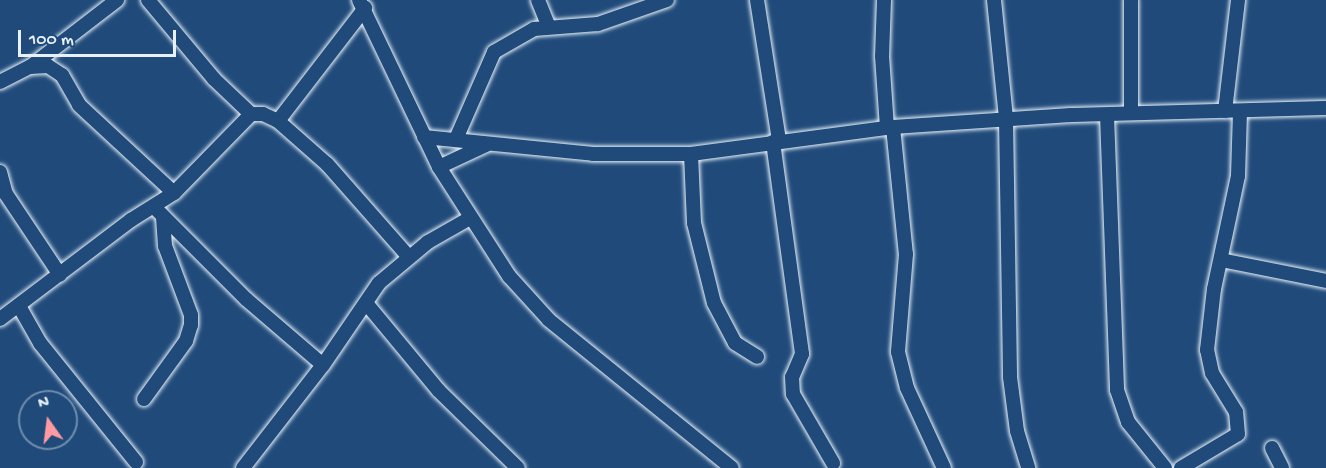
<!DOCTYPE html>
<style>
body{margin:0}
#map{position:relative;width:1326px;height:468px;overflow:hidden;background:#1f4a7a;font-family:"Gochi Hand",sans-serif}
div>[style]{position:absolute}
.roads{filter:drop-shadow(0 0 2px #e8f1f8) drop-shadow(0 0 2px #e8f1f8)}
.minor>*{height:14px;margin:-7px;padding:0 7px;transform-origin:7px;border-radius:7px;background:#1f4a7a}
span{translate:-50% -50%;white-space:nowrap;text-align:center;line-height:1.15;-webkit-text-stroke:6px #1f4a7a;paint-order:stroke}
.north{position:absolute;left:18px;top:390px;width:60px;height:60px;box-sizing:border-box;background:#1f4a7a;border:2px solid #6f8dac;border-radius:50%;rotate:346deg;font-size:16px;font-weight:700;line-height:24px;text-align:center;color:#e8f1f8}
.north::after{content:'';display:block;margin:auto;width:21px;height:27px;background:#ff9aa2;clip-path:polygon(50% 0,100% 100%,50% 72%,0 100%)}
.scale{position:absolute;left:18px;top:30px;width:158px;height:27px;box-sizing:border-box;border:3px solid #e8f1f8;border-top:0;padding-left:8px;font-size:18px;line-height:21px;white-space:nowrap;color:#e8f1f8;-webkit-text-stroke:4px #1f4a7a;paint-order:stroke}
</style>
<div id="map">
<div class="roads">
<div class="minor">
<div style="left:148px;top:0;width:103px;rotate:50.1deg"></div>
<div style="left:214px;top:79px;width:51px;rotate:43.4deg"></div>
<div style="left:251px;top:114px;width:12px"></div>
<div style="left:263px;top:114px;width:17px;rotate:25deg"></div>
<div style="left:278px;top:121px;width:65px;rotate:41.3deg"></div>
<div style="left:327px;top:164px;width:123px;rotate:48.6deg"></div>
<div style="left:359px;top:0;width:185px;rotate:64.4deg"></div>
<div style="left:439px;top:167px;width:130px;rotate:57.3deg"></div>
<div style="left:509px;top:276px;width:59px;rotate:47.7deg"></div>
<div style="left:549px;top:320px;width:235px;rotate:39deg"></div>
<div style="left:538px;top:0;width:29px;rotate:68deg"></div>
<div style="left:757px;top:0;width:143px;rotate:81.1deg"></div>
<div style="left:884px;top:0;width:56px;rotate:92deg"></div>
<div style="left:882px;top:56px;width:72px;rotate:86deg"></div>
<div style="left:994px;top:0;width:120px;rotate:84.2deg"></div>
<div style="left:1006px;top:119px;width:258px;rotate:89.1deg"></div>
<div style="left:1010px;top:377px;width:54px;rotate:82.6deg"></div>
<div style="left:1017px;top:431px;width:39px;rotate:73deg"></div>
<div style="left:30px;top:67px;width:18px;rotate:-3deg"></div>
<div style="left:48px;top:66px;width:17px;rotate:33deg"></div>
<div style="left:62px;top:75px;width:34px;rotate:60deg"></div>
<div style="left:79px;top:105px;width:129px;rotate:42.8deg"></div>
<div style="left:0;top:82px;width:34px;rotate:-27deg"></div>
<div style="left:30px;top:67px;width:110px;rotate:-37.6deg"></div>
<div style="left:1225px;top:111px;width:112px;rotate:-83.3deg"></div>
<div style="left:1131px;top:113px;width:113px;rotate:-90deg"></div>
<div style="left:1107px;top:115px;width:275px;rotate:87.9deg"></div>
<div style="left:1117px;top:390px;width:34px;rotate:71deg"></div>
<div style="left:1128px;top:422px;width:59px;rotate:51.2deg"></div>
<div style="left:278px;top:121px;width:143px;rotate:-52.4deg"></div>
<div style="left:893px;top:127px;width:128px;rotate:84.2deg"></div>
<div style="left:906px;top:254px;width:98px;rotate:94.7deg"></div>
<div style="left:898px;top:352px;width:37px;rotate:76deg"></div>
<div style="left:907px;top:388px;width:88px;rotate:65.2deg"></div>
<div style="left:424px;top:137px;width:170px;rotate:5.7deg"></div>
<div style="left:593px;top:154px;width:98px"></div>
<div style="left:691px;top:154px;width:204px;rotate:-7.6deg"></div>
<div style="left:893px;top:127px;width:178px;rotate:-3.9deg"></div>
<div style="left:1071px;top:115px;width:255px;rotate:-1.6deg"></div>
<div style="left:456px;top:139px;width:95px;rotate:-66.4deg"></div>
<div style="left:494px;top:52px;width:46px;rotate:-29.9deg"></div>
<div style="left:534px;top:29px;width:64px;rotate:-4.5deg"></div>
<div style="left:598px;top:24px;width:73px;rotate:-19.2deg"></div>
<div style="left:773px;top:142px;width:214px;rotate:82.2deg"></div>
<div style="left:802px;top:354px;width:25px;rotate:113deg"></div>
<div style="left:792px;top:377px;width:17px;rotate:87deg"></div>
<div style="left:793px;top:394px;width:80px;rotate:59.9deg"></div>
<div style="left:691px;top:154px;width:69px;rotate:87.5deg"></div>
<div style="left:694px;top:223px;width:82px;rotate:76deg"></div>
<div style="left:714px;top:303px;width:45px;rotate:62.3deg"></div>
<div style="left:735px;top:343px;width:26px;rotate:32deg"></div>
<div style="left:439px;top:167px;width:52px;rotate:-25.1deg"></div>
<div style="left:0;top:172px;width:23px;rotate:75deg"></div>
<div style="left:6px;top:194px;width:97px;rotate:56.3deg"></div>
<div style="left:154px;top:207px;width:130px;rotate:45deg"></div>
<div style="left:246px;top:299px;width:101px;rotate:40.6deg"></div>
<div style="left:1221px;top:260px;width:107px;rotate:11.3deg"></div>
<div style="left:366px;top:303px;width:114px;rotate:50.3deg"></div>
<div style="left:439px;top:391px;width:110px;rotate:44.3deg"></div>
<div style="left:19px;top:306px;width:43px;rotate:60.4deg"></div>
<div style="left:40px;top:343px;width:153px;rotate:51.1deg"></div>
<div style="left:0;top:319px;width:164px;rotate:-37.1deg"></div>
<div style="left:131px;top:220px;width:51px;rotate:-32.1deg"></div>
<div style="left:174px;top:193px;width:110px;rotate:-45.7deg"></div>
<div style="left:144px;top:399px;width:72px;rotate:-54.1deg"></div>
<div style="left:186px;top:341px;width:17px;rotate:-73deg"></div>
<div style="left:191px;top:325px;width:10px;rotate:-90deg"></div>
<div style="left:191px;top:315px;width:74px;rotate:-110.6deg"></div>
<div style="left:165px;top:246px;width:28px;rotate:-94deg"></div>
<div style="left:1272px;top:448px;width:22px;rotate:63deg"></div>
<div style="left:243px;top:468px;width:130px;rotate:-52.2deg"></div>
<div style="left:323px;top:365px;width:99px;rotate:-55.7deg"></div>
<div style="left:379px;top:283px;width:64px;rotate:-39.9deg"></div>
<div style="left:428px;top:242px;width:48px;rotate:-29.7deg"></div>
<div style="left:1181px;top:468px;width:66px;rotate:-30.8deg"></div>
<div style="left:1238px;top:434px;width:22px;rotate:-95deg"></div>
<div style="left:1236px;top:412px;width:46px;rotate:-121.6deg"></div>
<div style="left:1212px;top:373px;width:24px;rotate:-102deg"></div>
<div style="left:1207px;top:350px;width:61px;rotate:-83.5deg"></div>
<div style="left:1214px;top:289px;width:116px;rotate:-78deg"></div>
<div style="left:1238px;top:176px;width:65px;rotate:-88.2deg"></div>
</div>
</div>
<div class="north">N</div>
<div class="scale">100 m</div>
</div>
